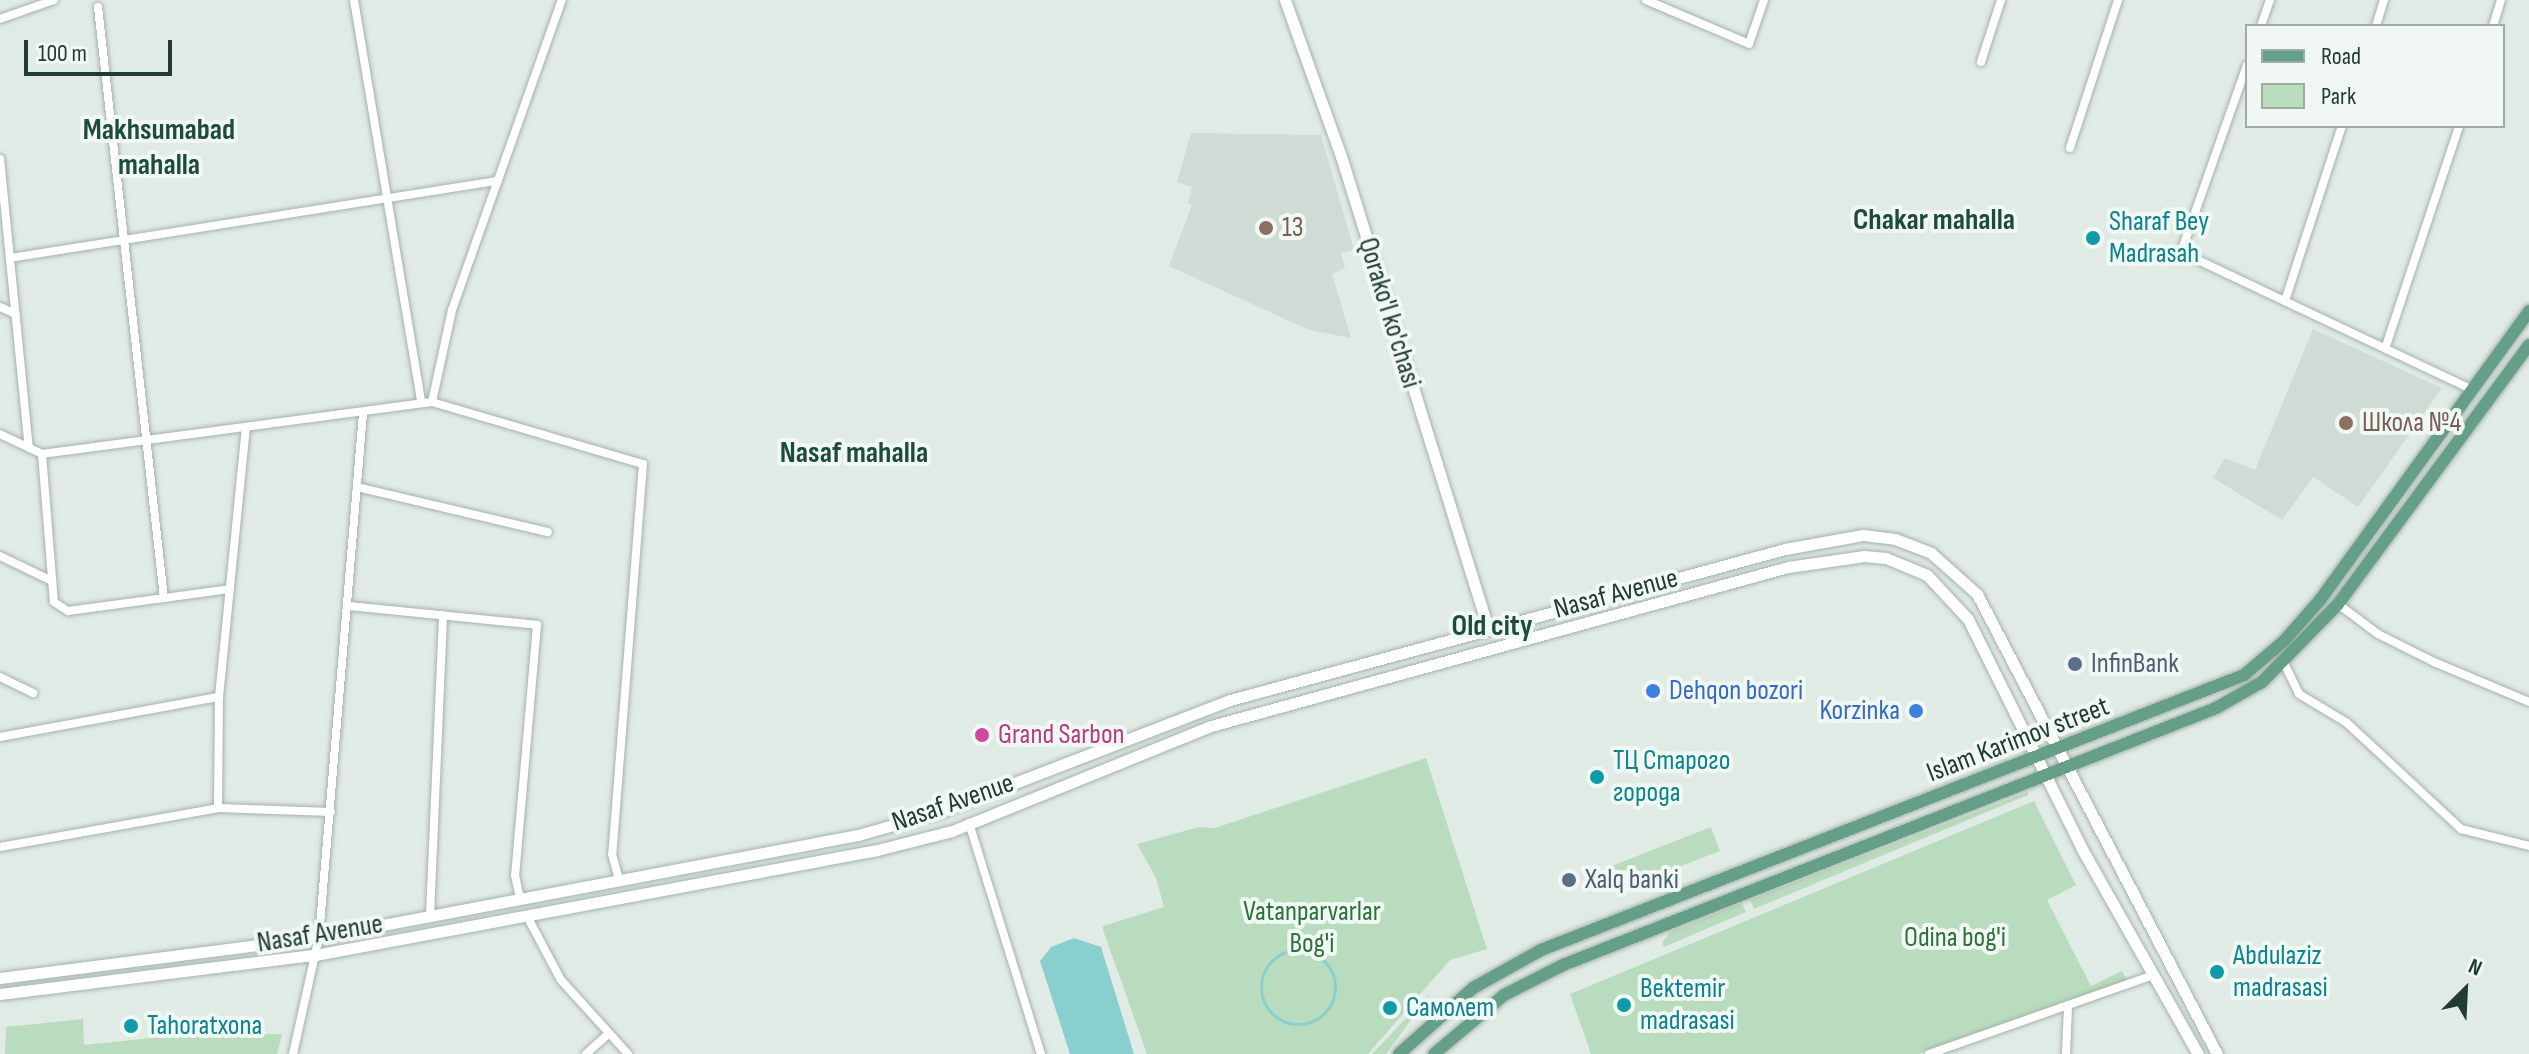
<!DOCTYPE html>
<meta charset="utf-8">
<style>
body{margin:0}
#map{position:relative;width:2529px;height:1054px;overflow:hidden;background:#e1ebe5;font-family:"Sofia Sans Condensed",sans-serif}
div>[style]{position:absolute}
.built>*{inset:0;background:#cfdbd4}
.green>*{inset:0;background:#badcbe}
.water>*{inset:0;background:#8acfcf}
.stream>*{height:3px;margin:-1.5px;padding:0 1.5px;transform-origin:1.5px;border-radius:1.5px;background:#8acfcf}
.stream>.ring{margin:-1.5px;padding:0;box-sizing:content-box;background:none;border:3px solid #8acfcf;border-radius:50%}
.roads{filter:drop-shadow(0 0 2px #a4b3ab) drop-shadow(0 0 2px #a4b3ab)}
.street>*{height:8px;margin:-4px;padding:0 4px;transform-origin:4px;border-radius:4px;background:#fff}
.secondary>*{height:11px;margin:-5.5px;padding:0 5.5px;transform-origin:5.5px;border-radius:5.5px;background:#fff}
.primary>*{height:12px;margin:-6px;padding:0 6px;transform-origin:6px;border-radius:6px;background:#669f88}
.dots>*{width:22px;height:22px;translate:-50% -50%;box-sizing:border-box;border:4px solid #f1f8f3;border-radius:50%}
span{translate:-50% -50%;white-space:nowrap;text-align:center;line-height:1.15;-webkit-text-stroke:8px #f1f8f3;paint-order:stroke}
.culture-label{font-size:28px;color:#0d838f}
.left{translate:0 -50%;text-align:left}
.education-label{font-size:28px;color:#785e54}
.street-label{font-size:28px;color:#223b30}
.service-label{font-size:28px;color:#4e5e75}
.shop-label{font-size:28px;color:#366cbe}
.right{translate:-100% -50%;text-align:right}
.hotel-label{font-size:28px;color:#b23c85}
.park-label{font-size:28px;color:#2d713d}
.neighbourhood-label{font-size:30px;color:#1e4c3a;font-weight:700}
.legend{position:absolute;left:2245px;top:24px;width:260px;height:104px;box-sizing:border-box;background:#f1f8f3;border:2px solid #9eaca5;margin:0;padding:10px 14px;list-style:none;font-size:24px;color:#223b30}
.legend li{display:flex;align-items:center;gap:16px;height:40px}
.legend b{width:40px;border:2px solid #9eaca5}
.north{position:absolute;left:2425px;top:950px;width:80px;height:80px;-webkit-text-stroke:6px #f1f8f3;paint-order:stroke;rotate:24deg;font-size:22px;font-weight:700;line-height:32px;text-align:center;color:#223b30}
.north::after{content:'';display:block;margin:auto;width:28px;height:36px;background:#223b30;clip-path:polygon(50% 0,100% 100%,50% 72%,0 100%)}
.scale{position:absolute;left:24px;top:40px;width:148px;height:36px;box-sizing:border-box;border:4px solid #223b30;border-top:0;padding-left:10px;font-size:24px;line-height:28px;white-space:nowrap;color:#223b30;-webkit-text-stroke:6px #f1f8f3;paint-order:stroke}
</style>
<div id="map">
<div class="built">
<div style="clip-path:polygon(1191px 133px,1321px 135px,1354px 250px,1341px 253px,1345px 268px,1332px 274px,1351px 338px,1309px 330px,1169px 266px,1192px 205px,1188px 204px,1192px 187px,1177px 182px)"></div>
<div style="clip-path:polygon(2313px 329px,2442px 388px,2358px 507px,2313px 477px,2282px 520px,2213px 478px,2225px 458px,2255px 470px)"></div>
</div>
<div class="green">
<div style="clip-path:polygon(1426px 758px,1487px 949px,1450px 960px,1368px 1054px,1147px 1054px,1103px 930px,1103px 926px,1164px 907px,1156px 878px,1137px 844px,1199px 827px,1215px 828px)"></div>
<div style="clip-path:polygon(2028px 792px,2028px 795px,1754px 909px,1750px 900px)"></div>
<div style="clip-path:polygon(2034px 801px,2076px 885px,2047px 900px,2091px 986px,2122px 971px,2127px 981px,1918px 1054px,1591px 1054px,1570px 994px)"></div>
<div style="clip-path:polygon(1711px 827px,1720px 851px,1644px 880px,1609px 867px)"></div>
<div style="clip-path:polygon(1742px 903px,1746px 912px,1664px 947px,1662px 943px,1670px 932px)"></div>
<div style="clip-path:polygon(1432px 991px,1386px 1054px,1372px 1054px)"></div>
<div style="clip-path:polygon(83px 1019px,84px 1045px,181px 1035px,282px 1034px,277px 1054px,5px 1054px,6px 1027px)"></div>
</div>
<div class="water">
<div style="clip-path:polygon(1074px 938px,1101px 947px,1134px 1054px,1070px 1054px,1040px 961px,1051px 947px)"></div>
</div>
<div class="stream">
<div class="ring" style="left:1261px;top:950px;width:71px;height:71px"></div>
</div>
<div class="roads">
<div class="street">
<div style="left:354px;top:0;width:408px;rotate:80.5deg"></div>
<div style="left:1646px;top:0;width:112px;rotate:23.1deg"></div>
<div style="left:1749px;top:44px;width:46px;rotate:-71.2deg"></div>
<div style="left:98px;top:7px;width:595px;rotate:83.63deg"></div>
<div style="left:0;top:19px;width:57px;rotate:-19.4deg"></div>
<div style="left:2261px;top:26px;width:28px;rotate:-71deg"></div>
<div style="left:2376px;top:26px;width:27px;rotate:-73deg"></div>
<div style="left:2493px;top:26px;width:27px;rotate:-73deg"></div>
<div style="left:1981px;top:62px;width:65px;rotate:-72.1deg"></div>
<div style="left:2247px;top:65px;width:198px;rotate:109.4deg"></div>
<div style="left:2181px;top:252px;width:323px;rotate:25.3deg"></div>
<div style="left:2070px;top:148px;width:156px;rotate:-72deg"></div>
<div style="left:0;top:159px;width:290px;rotate:84.3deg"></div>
<div style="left:10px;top:258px;width:494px;rotate:-9deg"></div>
<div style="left:2285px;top:301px;width:184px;rotate:-72deg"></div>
<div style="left:0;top:307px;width:17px;rotate:24deg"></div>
<div style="left:2386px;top:346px;width:232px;rotate:-71.6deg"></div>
<div style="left:432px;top:402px;width:94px;rotate:-77.7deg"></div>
<div style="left:452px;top:310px;width:329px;rotate:-70.5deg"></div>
<div style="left:0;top:434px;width:47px;rotate:25.5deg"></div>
<div style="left:42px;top:454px;width:393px;rotate:-7.6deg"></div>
<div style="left:432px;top:402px;width:220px;rotate:16.4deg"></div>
<div style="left:643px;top:464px;width:391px;rotate:94.5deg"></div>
<div style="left:612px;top:854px;width:28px;rotate:75deg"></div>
<div style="left:42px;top:454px;width:148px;rotate:85.4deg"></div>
<div style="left:54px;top:602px;width:17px;rotate:33deg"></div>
<div style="left:68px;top:611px;width:163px;rotate:-7.7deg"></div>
<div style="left:357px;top:487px;width:196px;rotate:13.3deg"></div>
<div style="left:0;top:556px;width:58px;rotate:25.7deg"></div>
<div style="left:2338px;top:604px;width:50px;rotate:36.9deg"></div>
<div style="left:2378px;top:634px;width:63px;rotate:26.6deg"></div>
<div style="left:2434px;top:662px;width:103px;rotate:22.8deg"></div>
<div style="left:348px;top:606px;width:190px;rotate:5.7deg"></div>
<div style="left:537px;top:625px;width:251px;rotate:95deg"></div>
<div style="left:515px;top:875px;width:24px;rotate:78deg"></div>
<div style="left:2284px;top:663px;width:34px;rotate:64deg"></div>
<div style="left:2299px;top:694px;width:56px;rotate:31.1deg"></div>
<div style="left:2347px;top:723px;width:156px;rotate:42.9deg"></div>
<div style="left:2461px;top:829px;width:70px;rotate:14deg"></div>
<div style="left:0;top:677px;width:37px;rotate:26deg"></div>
<div style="left:0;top:737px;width:223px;rotate:-10.4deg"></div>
<div style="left:218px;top:808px;width:111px;rotate:-89.5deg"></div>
<div style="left:219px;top:697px;width:270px;rotate:-84.3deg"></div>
<div style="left:969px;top:823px;width:242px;rotate:72.7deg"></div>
<div style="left:0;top:847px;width:221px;rotate:-10.1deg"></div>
<div style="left:218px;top:808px;width:113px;rotate:2deg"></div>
<div style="left:430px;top:915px;width:300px;rotate:-87.5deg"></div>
<div style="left:528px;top:918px;width:70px;rotate:62deg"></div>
<div style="left:561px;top:980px;width:100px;rotate:47.8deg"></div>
<div style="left:293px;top:1054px;width:120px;rotate:-77.5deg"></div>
<div style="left:319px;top:937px;width:526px;rotate:-85.2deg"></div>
<div style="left:586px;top:1054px;width:31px;rotate:-42deg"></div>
<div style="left:1929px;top:1054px;width:238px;rotate:-19.4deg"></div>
<div style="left:2066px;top:1054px;width:48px;rotate:-87.6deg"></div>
</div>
<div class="secondary">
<div style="left:1285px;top:0;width:166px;rotate:70.3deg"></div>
<div style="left:1341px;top:156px;width:494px;rotate:72.7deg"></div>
<div style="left:0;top:978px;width:322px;rotate:-7.3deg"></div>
<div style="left:319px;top:937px;width:549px;rotate:-10.72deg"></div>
<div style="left:858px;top:835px;width:87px;rotate:-15.9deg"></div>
<div style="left:942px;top:811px;width:309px;rotate:-21.1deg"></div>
<div style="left:1230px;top:700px;width:575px;rotate:-15.22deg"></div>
<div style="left:1785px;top:549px;width:79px;rotate:-10.2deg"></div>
<div style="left:1863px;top:535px;width:32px;rotate:7deg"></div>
<div style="left:1895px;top:539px;width:39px;rotate:21deg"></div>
<div style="left:1931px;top:553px;width:62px;rotate:41.7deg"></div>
<div style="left:1977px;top:594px;width:519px;rotate:62.45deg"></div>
<div style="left:0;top:994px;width:317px;rotate:-7.1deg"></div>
<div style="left:315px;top:955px;width:572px;rotate:-10.58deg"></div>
<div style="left:877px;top:850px;width:77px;rotate:-14.2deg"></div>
<div style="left:952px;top:831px;width:279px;rotate:-22.1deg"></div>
<div style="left:1211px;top:726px;width:599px;rotate:-15.41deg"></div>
<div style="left:1788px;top:567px;width:77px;rotate:-8.2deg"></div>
<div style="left:1864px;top:556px;width:22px;rotate:5deg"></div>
<div style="left:1886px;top:558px;width:44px;rotate:22.5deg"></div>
<div style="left:1927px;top:575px;width:60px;rotate:47deg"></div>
<div style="left:1968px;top:619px;width:257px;rotate:63.6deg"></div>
<div style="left:2082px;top:849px;width:236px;rotate:60.5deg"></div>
</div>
<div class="primary">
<div style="left:1399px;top:1054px;width:99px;rotate:-41.7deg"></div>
<div style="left:1473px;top:988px;width:78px;rotate:-29.2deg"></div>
<div style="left:1541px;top:950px;width:755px;rotate:-21.36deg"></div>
<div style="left:2244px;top:675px;width:52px;rotate:-40.4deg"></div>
<div style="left:2284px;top:641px;width:55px;rotate:-48.7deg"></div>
<div style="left:2320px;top:600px;width:357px;rotate:-54.1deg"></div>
<div style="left:1434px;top:1054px;width:92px;rotate:-40.1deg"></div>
<div style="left:1504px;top:995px;width:66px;rotate:-27deg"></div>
<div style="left:1563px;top:965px;width:702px;rotate:-21.48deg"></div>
<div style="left:2216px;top:708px;width:53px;rotate:-29.5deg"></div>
<div style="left:2262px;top:682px;width:109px;rotate:-45.7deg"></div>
<div style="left:2338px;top:604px;width:322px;rotate:-53.6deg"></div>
</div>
</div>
<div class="dots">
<div style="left:1266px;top:228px;background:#8d6e63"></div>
<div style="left:2093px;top:238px;background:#0f9aa8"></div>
<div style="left:2346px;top:423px;background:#8d6e63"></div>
<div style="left:2075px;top:664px;background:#5c6f8a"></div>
<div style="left:1653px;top:691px;background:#3f7fe0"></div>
<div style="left:1916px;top:711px;background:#3f7fe0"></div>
<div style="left:982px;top:735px;background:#d1479c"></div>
<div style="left:1597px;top:777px;background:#0f9aa8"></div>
<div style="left:1569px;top:880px;background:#5c6f8a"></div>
<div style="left:2217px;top:972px;background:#0f9aa8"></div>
<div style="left:1624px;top:1005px;background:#0f9aa8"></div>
<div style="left:1390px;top:1008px;background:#0f9aa8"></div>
<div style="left:131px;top:1026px;background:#0f9aa8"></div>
</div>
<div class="culture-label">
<span class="left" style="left:2109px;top:238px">Sharaf Bey<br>Madrasah</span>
<span class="left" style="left:1613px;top:777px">ТЦ Старого<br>города</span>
<span class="left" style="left:2233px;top:972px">Abdulaziz<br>madrasasi</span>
<span class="left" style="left:1640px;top:1005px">Bektemir<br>madrasasi</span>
<span class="left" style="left:1406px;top:1008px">Самолет</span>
<span class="left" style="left:147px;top:1026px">Tahoratxona</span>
</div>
<div class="education-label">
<span class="left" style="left:1282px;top:228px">13</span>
<span class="left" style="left:2362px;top:423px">Школа №4</span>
</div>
<div class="street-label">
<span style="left:1389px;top:313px;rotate:73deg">Qorako'l ko'chasi</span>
<span style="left:1616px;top:594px;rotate:-15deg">Nasaf Avenue</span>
<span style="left:2018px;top:740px;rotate:-21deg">Islam Karimov street</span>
<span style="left:953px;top:803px;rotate:-19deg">Nasaf Avenue</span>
<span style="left:320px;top:934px;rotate:-9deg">Nasaf Avenue</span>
</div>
<div class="service-label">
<span class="left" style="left:2091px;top:664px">InfinBank</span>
<span class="left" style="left:1585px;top:880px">Xalq banki</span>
</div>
<div class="shop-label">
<span class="left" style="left:1669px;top:691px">Dehqon bozori</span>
<span class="right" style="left:1900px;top:711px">Korzinka</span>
</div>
<div class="hotel-label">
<span class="left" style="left:998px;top:735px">Grand Sarbon</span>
</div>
<div class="park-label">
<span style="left:1312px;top:928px">Vatanparvarlar<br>Bog'i</span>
<span style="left:1955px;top:938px">Odina bog'i</span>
</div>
<div class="neighbourhood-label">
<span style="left:159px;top:147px">Makhsumabad<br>mahalla</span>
<span style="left:1934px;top:220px">Chakar mahalla</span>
<span style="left:854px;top:453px">Nasaf mahalla</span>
<span style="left:1492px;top:626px">Old city</span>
</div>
<ul class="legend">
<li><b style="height:10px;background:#669f88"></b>Road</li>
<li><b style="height:22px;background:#badcbe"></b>Park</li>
</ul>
<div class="north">N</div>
<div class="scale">100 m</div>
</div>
